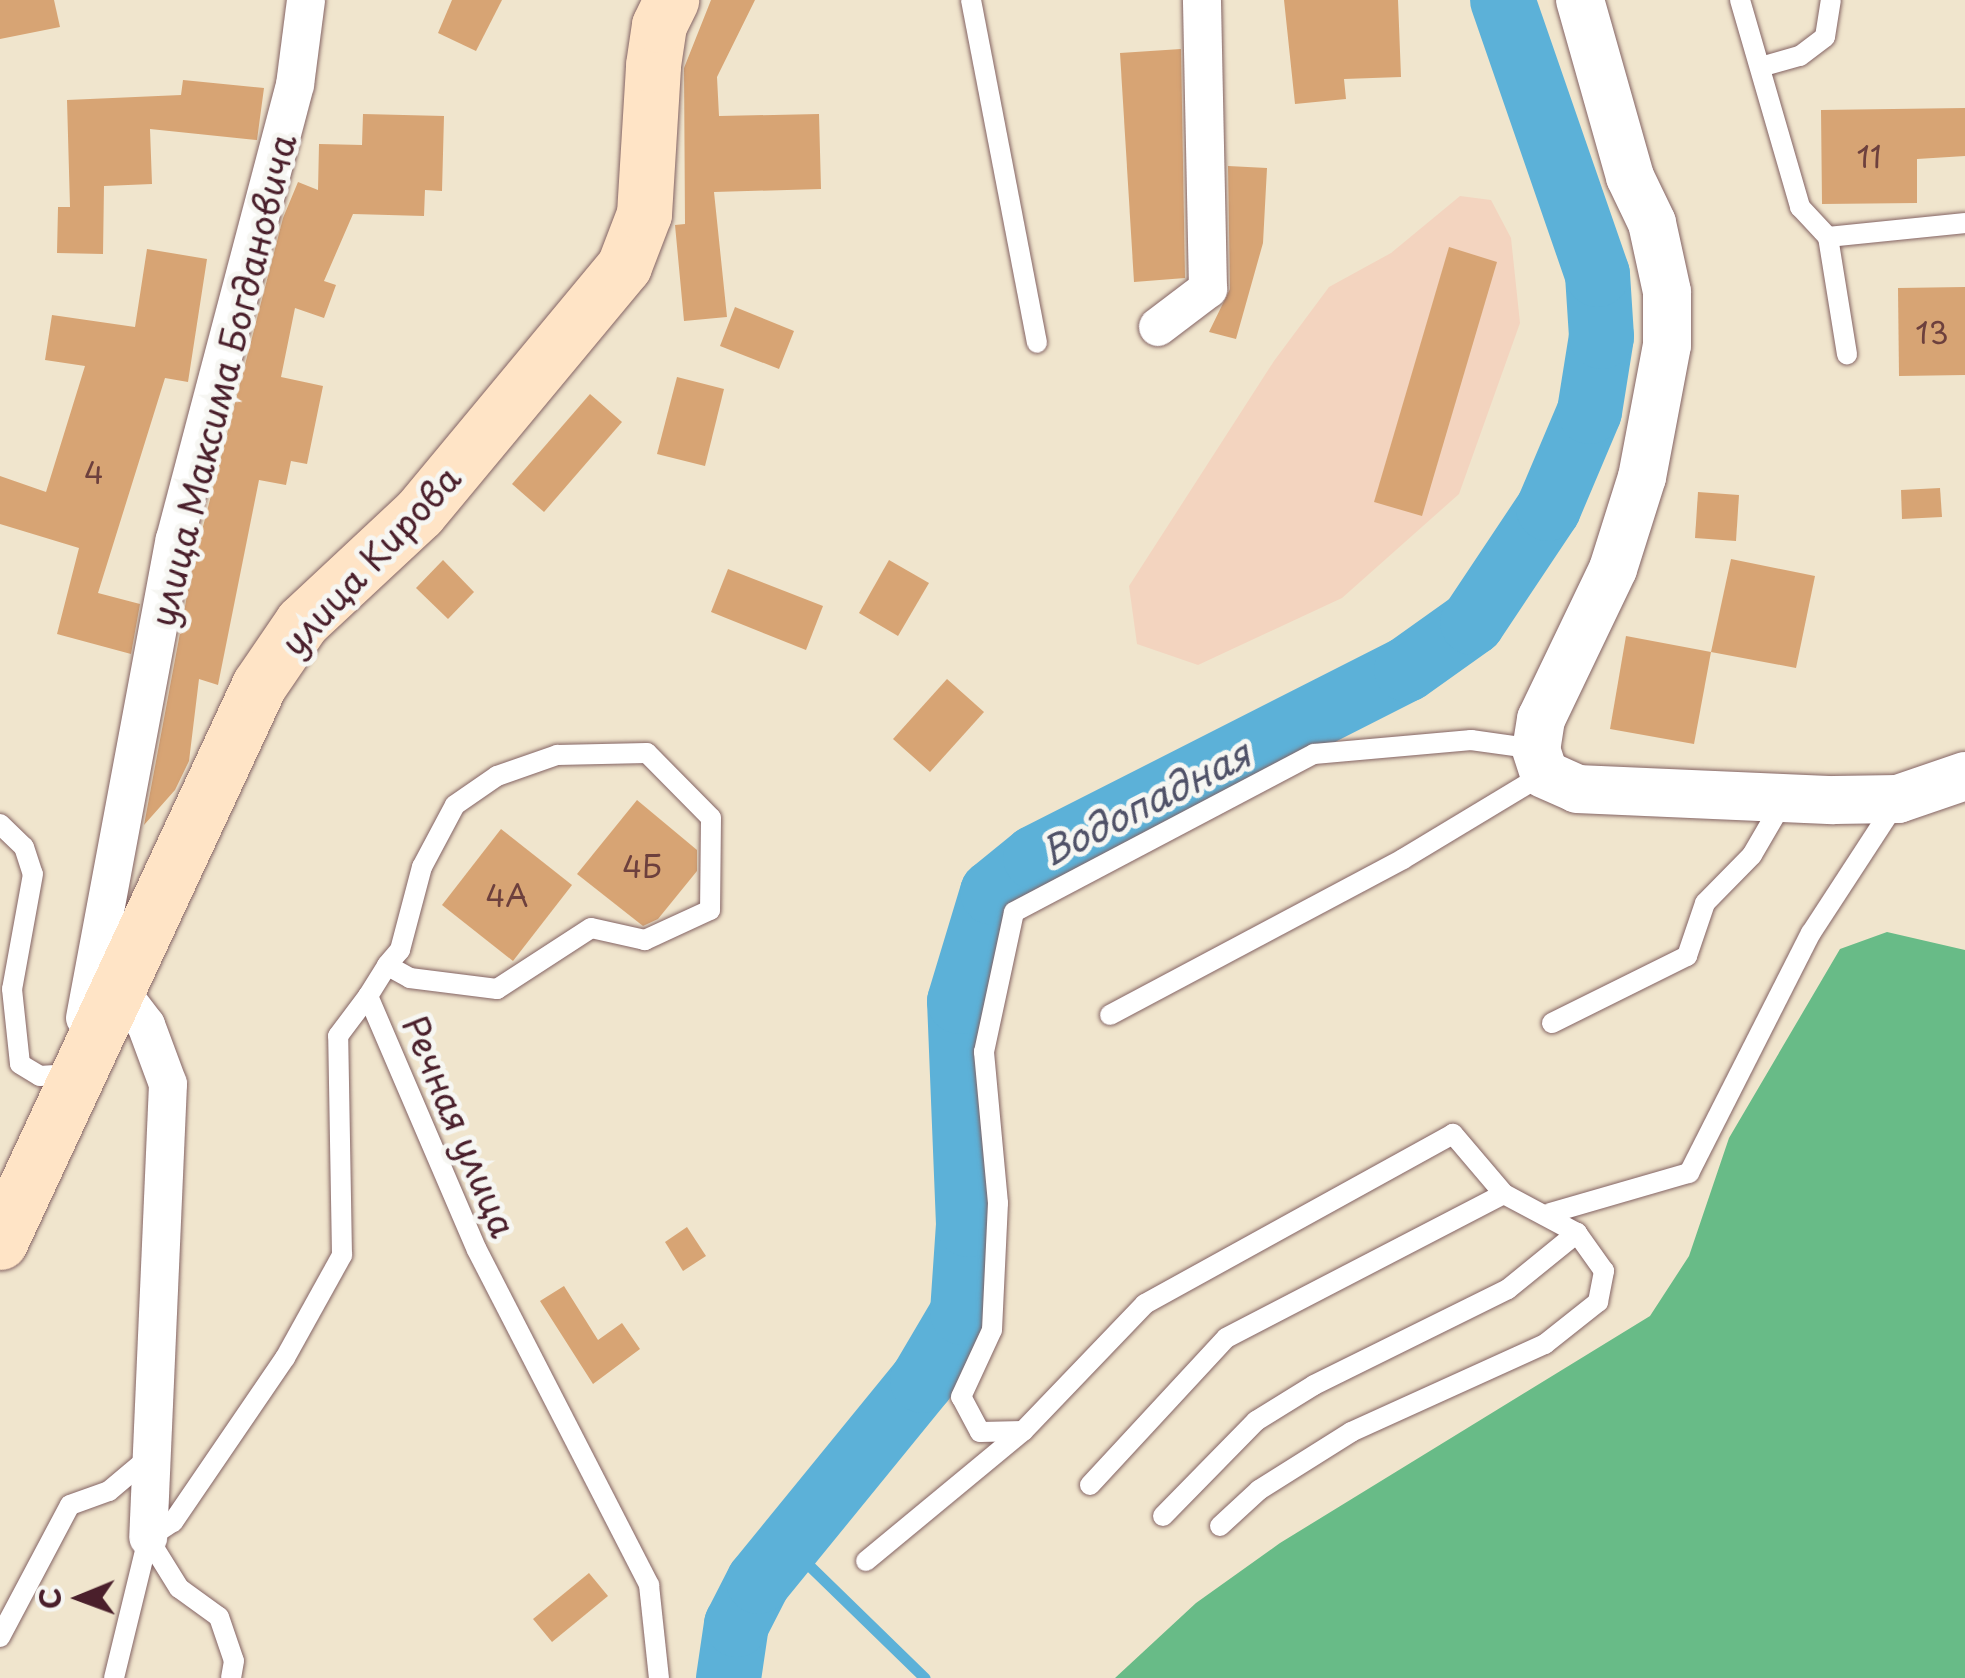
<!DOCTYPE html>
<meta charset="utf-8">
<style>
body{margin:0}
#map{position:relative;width:1965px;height:1678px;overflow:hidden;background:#f0e5cd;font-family:"Playpen Sans",sans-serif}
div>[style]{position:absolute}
.built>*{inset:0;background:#f3d4bf}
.forest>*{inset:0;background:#68bb87}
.stream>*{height:11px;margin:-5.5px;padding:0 5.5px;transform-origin:5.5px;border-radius:5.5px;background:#5cb1d8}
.river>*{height:65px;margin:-32.5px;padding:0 32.5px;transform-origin:32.5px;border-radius:32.5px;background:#5cb1d8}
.building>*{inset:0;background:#d7a474}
.roads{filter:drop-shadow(0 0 2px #846464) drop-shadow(0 0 2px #846464)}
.service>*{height:20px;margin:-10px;padding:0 10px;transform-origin:10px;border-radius:10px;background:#fff}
.minor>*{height:38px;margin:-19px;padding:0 19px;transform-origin:19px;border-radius:19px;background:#fff}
.tertiary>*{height:48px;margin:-24px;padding:0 24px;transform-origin:24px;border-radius:24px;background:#fff}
.secondary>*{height:55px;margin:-27.5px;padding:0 27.5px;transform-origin:27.5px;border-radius:27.5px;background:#ffe4c6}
span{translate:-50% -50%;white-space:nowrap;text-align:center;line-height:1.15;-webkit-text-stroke:10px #f6f6f2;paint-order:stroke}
.number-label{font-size:30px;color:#6d403d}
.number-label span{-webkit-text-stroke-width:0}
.street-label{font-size:35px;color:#4a1f2b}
.water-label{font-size:38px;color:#505268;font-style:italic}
.north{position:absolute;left:30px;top:1548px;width:100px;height:100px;-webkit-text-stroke:8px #f6f6f2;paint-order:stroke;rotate:269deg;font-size:28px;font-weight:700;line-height:40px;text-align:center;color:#4a1f2b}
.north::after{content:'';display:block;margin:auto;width:35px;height:45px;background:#4a1f2b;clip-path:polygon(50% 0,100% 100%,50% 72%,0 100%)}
</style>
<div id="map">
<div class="built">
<div style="clip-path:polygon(1460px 196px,1491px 200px,1511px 238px,1520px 323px,1459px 494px,1342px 598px,1198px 665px,1137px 644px,1129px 586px,1274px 361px,1329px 287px,1391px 253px)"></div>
</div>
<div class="forest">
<div style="clip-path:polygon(1887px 932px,1965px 950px,1965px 1678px,1115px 1678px,1196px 1603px,1280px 1543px,1650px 1316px,1689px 1256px,1729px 1138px,1840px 949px)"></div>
</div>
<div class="stream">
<div style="left:787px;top:1544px;width:192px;rotate:44.2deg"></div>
</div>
<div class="river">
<div style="left:728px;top:1678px;width:55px;rotate:-81.6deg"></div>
<div style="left:736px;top:1624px;width:48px;rotate:-62.9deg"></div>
<div style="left:758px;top:1581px;width:259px;rotate:-50.8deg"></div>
<div style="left:922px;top:1380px;width:79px;rotate:-59.5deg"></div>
<div style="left:962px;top:1312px;width:88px;rotate:-86.1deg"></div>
<div style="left:968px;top:1224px;width:223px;rotate:-92.3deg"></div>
<div style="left:959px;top:1001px;width:114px;rotate:-73.2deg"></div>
<div style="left:992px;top:892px;width:55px;rotate:-39.1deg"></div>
<div style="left:1035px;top:857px;width:416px;rotate:-26.9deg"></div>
<div style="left:1406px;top:669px;width:81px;rotate:-35.5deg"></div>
<div style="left:1472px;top:622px;width:137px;rotate:-56.3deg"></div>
<div style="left:1548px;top:508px;width:105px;rotate:-67.1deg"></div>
<div style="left:1589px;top:411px;width:76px;rotate:-80.9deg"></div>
<div style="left:1601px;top:336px;width:62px;rotate:-93.7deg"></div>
<div style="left:1597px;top:274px;width:290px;rotate:-109.1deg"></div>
</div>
<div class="building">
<div style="clip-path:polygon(0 0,54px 0,60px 27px,0 39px)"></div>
<div style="clip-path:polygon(452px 0,502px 0,476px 51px,438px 33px)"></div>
<div style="clip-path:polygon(711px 0,755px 0,717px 77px,719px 116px,819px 114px,821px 189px,714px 192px,727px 317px,684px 321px,675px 225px,685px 224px,684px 68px)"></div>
<div style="clip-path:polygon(1284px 0,1398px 0,1401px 77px,1344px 79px,1346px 99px,1295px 104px)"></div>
<div style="clip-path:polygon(1181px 49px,1185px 278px,1134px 282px,1120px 53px)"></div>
<div style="clip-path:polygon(183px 80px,264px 88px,257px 140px,150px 129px,152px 184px,104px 186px,103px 254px,57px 253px,58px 207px,70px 207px,67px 100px,181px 95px)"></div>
<div style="clip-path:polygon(1965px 108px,1965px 156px,1917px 159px,1917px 203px,1822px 204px,1821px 110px)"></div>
<div style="clip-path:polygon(363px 114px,444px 116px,442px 191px,425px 190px,424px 216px,353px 214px,324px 281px,336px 285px,324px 318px,295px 308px,281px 377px,323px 386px,307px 464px,291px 461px,286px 485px,259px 480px,218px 685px,199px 679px,189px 761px,175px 790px,144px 825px,192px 569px,283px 218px,298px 182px,318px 190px,319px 144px,362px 145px)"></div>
<div style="clip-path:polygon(1228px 166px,1267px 168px,1263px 243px,1236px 339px,1209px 332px,1230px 289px)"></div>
<div style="clip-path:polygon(1449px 247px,1497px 262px,1422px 516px,1374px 502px)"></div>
<div style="clip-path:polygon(147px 249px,207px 259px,188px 382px,165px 378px,98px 593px,140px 604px,131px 654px,57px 634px,79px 548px,0 524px,0 476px,46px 492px,85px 366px,45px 360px,52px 315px,135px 327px)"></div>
<div style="clip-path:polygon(1965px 287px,1965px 375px,1899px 376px,1898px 288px)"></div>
<div style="clip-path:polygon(735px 307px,794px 331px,779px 369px,720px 346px)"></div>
<div style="clip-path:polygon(677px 377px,724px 389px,705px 466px,657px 454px)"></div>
<div style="clip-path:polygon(590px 394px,622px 422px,544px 512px,512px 484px)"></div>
<div style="clip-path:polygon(1940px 488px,1942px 517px,1902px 519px,1901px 490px)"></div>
<div style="clip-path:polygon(1698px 492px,1739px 495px,1736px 541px,1695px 538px)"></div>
<div style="clip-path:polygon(1731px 559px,1815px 576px,1796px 668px,1711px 652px)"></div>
<div style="clip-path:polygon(443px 560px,474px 592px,448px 619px,416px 588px)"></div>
<div style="clip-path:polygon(889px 560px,929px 583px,898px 636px,859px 613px)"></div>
<div style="clip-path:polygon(728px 569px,823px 606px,806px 650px,711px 612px)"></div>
<div style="clip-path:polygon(1626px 636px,1711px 652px,1694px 744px,1610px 729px)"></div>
<div style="clip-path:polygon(947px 679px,984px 712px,930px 772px,893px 739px)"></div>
<div style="clip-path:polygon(637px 800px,697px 850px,697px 871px,658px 919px,643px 926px,577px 874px)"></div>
<div style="clip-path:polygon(501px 829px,572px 885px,513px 961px,442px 905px)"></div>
<div style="clip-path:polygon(687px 1227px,706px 1256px,683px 1271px,665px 1242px)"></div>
<div style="clip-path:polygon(564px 1286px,598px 1340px,622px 1323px,640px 1349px,593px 1384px,540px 1301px)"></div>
<div style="clip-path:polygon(589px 1573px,608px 1596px,552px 1642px,533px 1619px)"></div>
</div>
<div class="roads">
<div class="service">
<div style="left:971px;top:0;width:349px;rotate:79.1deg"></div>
<div style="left:1740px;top:0;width:216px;rotate:73.8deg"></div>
<div style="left:1800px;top:207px;width:41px;rotate:47deg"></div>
<div style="left:1828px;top:237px;width:119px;rotate:80.8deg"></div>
<div style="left:1764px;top:66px;width:37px;rotate:-16deg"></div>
<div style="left:1800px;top:56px;width:31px;rotate:-37deg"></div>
<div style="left:1825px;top:37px;width:37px;rotate:-81deg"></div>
<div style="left:1828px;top:237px;width:138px;rotate:-5.8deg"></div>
<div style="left:0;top:824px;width:33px;rotate:44deg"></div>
<div style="left:24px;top:847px;width:28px;rotate:72deg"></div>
<div style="left:33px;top:874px;width:117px;rotate:100.3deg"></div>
<div style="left:12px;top:989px;width:75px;rotate:83.9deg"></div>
<div style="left:20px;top:1064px;width:23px;rotate:31deg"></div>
<div style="left:40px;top:1076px;width:26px;rotate:-4deg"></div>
<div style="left:368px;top:996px;width:36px;rotate:-58deg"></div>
<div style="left:387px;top:965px;width:20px;rotate:-49deg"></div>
<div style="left:400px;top:950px;width:86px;rotate:-75.2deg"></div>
<div style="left:422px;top:867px;width:70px;rotate:-62deg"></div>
<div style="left:455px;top:805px;width:51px;rotate:-34.6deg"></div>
<div style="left:497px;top:776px;width:64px;rotate:-19.3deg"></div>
<div style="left:557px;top:755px;width:90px;rotate:-1.3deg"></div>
<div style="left:647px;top:753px;width:91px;rotate:45.4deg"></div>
<div style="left:711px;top:818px;width:92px;rotate:90.6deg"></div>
<div style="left:710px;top:910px;width:72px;rotate:155.2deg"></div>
<div style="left:645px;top:940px;width:55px;rotate:-167.5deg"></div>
<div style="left:591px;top:928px;width:112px;rotate:147deg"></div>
<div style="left:497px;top:989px;width:88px;rotate:-172.8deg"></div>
<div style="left:410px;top:978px;width:26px;rotate:-151deg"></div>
<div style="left:1110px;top:1015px;width:332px;rotate:-28deg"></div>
<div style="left:1403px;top:859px;width:165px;rotate:-31.1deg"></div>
<div style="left:1552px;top:1023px;width:151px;rotate:-26.4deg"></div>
<div style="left:1687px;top:956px;width:56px;rotate:-71.2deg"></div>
<div style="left:1705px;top:903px;width:67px;rotate:-45.6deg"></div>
<div style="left:1752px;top:855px;width:64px;rotate:-59.8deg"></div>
<div style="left:1550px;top:1213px;width:145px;rotate:-16.1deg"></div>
<div style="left:1689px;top:1173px;width:269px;rotate:-63.1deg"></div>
<div style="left:1811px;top:933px;width:158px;rotate:-56.9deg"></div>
<div style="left:1090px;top:1485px;width:200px;rotate:-47.2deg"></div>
<div style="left:1226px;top:1338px;width:313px;rotate:-27.4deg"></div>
<div style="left:1163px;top:1516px;width:133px;rotate:-45.6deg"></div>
<div style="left:1256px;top:1421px;width:68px;rotate:-31.8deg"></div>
<div style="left:1314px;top:1385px;width:216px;rotate:-26.3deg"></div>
<div style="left:1508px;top:1289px;width:89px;rotate:-39.1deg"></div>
<div style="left:1577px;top:1233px;width:83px;rotate:-151.9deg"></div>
<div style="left:1504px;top:1194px;width:79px;rotate:-130.4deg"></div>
<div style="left:1453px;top:1134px;width:352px;rotate:151.1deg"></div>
<div style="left:1145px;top:1304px;width:176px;rotate:133.8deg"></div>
<div style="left:1023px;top:1431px;width:43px;rotate:178.7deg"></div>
<div style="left:980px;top:1432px;width:40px;rotate:-118deg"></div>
<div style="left:961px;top:1397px;width:74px;rotate:-65.2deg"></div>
<div style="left:992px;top:1330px;width:127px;rotate:-87.3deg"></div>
<div style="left:998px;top:1203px;width:152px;rotate:-95.3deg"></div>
<div style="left:984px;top:1052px;width:143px;rotate:-77.9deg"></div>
<div style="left:1014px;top:912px;width:339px;rotate:-27.8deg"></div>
<div style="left:1314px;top:754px;width:158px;rotate:-5.1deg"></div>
<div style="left:1471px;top:740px;width:66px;rotate:7.9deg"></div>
<div style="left:1220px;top:1526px;width:53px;rotate:-42.7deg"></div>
<div style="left:1259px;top:1490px;width:109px;rotate:-32.2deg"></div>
<div style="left:1351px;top:1432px;width:213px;rotate:-24.4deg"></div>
<div style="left:1545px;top:1344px;width:68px;rotate:-38.4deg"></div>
<div style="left:1598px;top:1302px;width:32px;rotate:-79deg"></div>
<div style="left:1604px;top:1271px;width:47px;rotate:-125.4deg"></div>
<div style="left:148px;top:1538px;width:30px;rotate:-33deg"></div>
<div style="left:173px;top:1522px;width:199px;rotate:-55.7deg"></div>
<div style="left:285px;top:1358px;width:118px;rotate:-61deg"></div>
<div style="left:342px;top:1255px;width:219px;rotate:-91deg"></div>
<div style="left:338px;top:1036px;width:50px;rotate:-53.1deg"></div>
<div style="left:368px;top:996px;width:276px;rotate:66.8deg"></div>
<div style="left:477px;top:1250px;width:377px;rotate:62.8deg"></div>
<div style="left:649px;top:1585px;width:94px;rotate:83.9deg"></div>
<div style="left:148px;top:1538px;width:59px;rotate:58.2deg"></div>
<div style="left:179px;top:1588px;width:49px;rotate:35.9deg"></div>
<div style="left:219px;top:1617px;width:46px;rotate:71.2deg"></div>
<div style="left:234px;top:1661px;width:17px;rotate:100deg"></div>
<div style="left:866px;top:1561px;width:204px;rotate:-39.6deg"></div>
<div style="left:0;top:1637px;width:149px;rotate:-62.1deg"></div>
<div style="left:70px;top:1505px;width:41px;rotate:-19.7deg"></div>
<div style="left:109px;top:1491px;width:51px;rotate:-40.2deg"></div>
<div style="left:114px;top:1678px;width:144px;rotate:-76.3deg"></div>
</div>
<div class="minor">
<div style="left:1158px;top:327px;width:63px;rotate:-37.2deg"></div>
<div style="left:1208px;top:289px;width:289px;rotate:-91.2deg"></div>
<div style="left:117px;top:987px;width:48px;rotate:52.7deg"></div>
<div style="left:146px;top:1025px;width:63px;rotate:69.6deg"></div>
<div style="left:168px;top:1084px;width:454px;rotate:92.5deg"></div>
<div style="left:85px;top:1018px;width:487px;rotate:-79.4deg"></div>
<div style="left:175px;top:539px;width:470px;rotate:-75.2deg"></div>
<div style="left:295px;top:85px;width:86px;rotate:-82.6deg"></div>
</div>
<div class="tertiary">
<div style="left:1580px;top:0;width:184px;rotate:74.2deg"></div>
<div style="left:1630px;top:177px;width:51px;rotate:64.4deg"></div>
<div style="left:1652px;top:223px;width:71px;rotate:77.7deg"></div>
<div style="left:1667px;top:292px;width:53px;rotate:90deg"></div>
<div style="left:1667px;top:345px;width:134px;rotate:100.7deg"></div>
<div style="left:1642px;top:477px;width:96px;rotate:107.5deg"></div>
<div style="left:1613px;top:569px;width:166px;rotate:115.6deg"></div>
<div style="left:1541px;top:719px;width:30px;rotate:99deg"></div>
<div style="left:1536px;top:749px;width:26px;rotate:72deg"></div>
<div style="left:1544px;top:774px;width:36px;rotate:24deg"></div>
<div style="left:1577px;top:789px;width:257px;rotate:2.5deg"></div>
<div style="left:1834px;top:800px;width:64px;rotate:-0.9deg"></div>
<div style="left:1898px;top:799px;width:71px;rotate:-18.9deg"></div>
</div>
<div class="secondary">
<div style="left:0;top:1242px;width:614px;rotate:-65.06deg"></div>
<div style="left:259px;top:685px;width:76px;rotate:-55.7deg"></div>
<div style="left:302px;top:622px;width:160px;rotate:-43deg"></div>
<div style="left:419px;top:513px;width:321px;rotate:-50.3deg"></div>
<div style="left:624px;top:266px;width:56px;rotate:-69deg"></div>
<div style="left:644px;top:214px;width:149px;rotate:-86.5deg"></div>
<div style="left:653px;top:65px;width:40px;rotate:-81.5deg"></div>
<div style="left:659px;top:25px;width:28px;rotate:-64deg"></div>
</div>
</div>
<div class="number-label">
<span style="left:1869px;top:156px">11</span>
<span style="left:1932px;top:332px">13</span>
<span style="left:94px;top:472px">4</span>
<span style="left:642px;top:866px">4Б</span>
<span style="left:507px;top:895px">4А</span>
</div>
<div class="street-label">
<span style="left:222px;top:380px;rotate:-76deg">улица Максима Богдановича</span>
<span style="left:370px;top:560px;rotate:-47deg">улица Кирова</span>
<span style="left:460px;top:1126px;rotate:67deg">Речная улица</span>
</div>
<div class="water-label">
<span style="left:1145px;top:802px;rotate:-27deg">Водопадная</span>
</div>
<div class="north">С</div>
</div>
